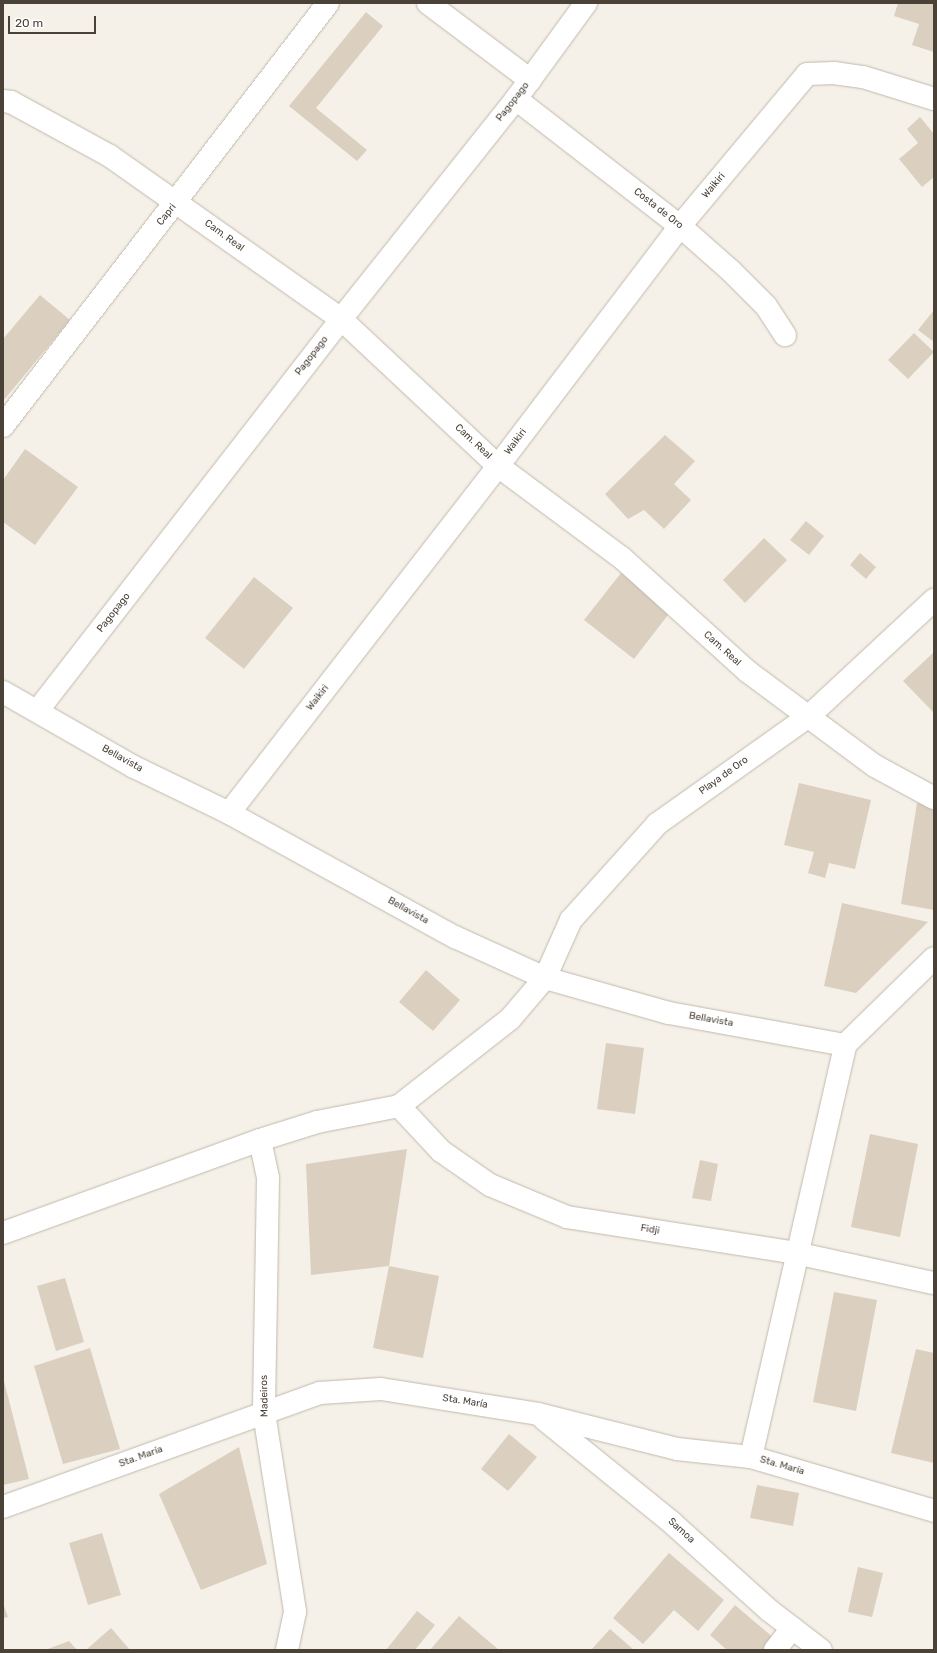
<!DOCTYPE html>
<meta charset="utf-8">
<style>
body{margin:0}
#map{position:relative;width:937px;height:1653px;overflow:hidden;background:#f5f1e9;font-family:Rubik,sans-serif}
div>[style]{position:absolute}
.building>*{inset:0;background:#dbcfc0}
.roads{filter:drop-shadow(0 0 1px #c2b8ab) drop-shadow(0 0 1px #c2b8ab)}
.street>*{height:22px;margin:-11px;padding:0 11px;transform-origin:11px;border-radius:11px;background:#fff}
span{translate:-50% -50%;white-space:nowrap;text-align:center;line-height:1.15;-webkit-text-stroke:3px #fff;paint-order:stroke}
.street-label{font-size:10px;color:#4a4137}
.frame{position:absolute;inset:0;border:4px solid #4a4137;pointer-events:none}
.scale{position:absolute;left:8px;top:16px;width:88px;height:18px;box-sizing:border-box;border:2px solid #4a4137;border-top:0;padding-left:5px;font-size:12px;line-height:14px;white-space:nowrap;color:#4a4137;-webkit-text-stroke:3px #fff;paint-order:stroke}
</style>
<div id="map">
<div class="building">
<div style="clip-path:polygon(898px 3px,934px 3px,934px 52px,912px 45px,919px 24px,894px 16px)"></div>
<div style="clip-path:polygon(366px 12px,383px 26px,316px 108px,367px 150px,357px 161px,289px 106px)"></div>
<div style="clip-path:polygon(920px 117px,934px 134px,934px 177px,922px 187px,899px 159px,918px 143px,907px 129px)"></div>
<div style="clip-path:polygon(40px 295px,70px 320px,3px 401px,3px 339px)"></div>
<div style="clip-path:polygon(934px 310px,934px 342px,918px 330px)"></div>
<div style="clip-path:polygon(914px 333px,934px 352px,908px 379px,888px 360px)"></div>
<div style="clip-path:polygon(665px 435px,695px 461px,674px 484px,691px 500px,664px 529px,644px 510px,628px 519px,605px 494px)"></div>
<div style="clip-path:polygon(25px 449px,78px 487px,35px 545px,3px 522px,3px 480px)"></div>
<div style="clip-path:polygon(806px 521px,824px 536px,809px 555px,790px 540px)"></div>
<div style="clip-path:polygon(764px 538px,787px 560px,745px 603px,723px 580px)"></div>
<div style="clip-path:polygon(860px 553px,876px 567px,866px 579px,850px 565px)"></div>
<div style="clip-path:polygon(621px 573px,671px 611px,634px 659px,584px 620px)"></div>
<div style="clip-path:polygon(254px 577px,293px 608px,244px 669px,205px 638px)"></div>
<div style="clip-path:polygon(934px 652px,934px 713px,903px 681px)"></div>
<div style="clip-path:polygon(799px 783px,871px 800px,855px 869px,829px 863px,825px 878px,808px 873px,814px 852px,784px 845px)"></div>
<div style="clip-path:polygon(917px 803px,934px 805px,934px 910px,901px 904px)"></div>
<div style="clip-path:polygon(842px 903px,928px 922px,856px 993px,824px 986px)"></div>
<div style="clip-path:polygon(426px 970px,460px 1000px,433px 1031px,399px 1002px)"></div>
<div style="clip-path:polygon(606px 1043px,644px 1048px,635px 1114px,597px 1109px)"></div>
<div style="clip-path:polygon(870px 1134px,918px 1144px,900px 1237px,851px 1227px)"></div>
<div style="clip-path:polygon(407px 1149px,389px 1266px,311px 1275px,306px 1164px)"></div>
<div style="clip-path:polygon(700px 1160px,718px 1164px,711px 1201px,692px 1198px)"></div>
<div style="clip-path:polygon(389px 1266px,439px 1276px,423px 1358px,373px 1348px)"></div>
<div style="clip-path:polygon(65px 1278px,84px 1342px,56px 1351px,37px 1286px)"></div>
<div style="clip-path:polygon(834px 1292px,877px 1300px,856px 1411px,813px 1402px)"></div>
<div style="clip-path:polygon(90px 1348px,120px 1449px,63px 1464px,34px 1366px)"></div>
<div style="clip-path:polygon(916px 1349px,934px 1353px,934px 1463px,891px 1453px)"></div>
<div style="clip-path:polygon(3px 1377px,29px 1479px,3px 1485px)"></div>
<div style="clip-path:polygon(509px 1434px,537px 1457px,508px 1491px,481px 1469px)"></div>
<div style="clip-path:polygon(239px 1447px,267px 1564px,201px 1590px,159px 1494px)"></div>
<div style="clip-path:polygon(757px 1485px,799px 1493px,793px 1526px,750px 1518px)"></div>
<div style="clip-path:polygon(102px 1533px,121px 1595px,88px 1605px,69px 1543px)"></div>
<div style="clip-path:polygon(669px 1553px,724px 1600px,698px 1631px,674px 1610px,643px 1644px,613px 1618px)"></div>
<div style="clip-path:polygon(858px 1567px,883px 1573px,872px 1617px,848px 1612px)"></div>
<div style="clip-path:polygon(3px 1603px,8px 1617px,3px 1618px)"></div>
<div style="clip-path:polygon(735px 1605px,775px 1639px,765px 1650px,727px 1650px,710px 1635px)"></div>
<div style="clip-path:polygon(417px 1611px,435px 1625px,415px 1650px,386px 1650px)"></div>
<div style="clip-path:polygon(459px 1616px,499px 1650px,430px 1650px)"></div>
<div style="clip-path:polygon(111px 1628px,130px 1650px,86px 1650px)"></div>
<div style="clip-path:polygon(610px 1629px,634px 1650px,591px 1650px)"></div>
<div style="clip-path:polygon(69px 1641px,77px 1650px,45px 1650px)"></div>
</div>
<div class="roads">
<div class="street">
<div style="left:428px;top:3px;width:128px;rotate:37deg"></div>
<div style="left:516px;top:99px;width:207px;rotate:37.8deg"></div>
<div style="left:680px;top:226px;width:68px;rotate:41.4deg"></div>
<div style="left:731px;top:271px;width:49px;rotate:45deg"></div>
<div style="left:766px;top:306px;width:35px;rotate:57deg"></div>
<div style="left:3px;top:101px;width:8px;rotate:7deg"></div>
<div style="left:11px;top:102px;width:113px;rotate:28.6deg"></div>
<div style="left:110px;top:156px;width:283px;rotate:35.2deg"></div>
<div style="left:341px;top:319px;width:215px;rotate:43.1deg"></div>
<div style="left:498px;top:466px;width:154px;rotate:36.6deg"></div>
<div style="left:622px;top:558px;width:169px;rotate:42.1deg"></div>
<div style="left:747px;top:671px;width:159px;rotate:36.6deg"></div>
<div style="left:875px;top:766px;width:67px;rotate:28.5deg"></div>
<div style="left:3px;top:426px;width:533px;rotate:-52.46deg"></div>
<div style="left:3px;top:692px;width:151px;rotate:29.8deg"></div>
<div style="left:134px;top:767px;width:106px;rotate:25.8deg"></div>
<div style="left:229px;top:813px;width:258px;rotate:28.8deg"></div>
<div style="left:455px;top:937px;width:99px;rotate:24.5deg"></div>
<div style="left:545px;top:978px;width:129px;rotate:15.8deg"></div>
<div style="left:669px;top:1013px;width:179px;rotate:10.3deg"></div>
<div style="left:38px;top:710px;width:495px;rotate:-52.2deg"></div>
<div style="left:341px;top:319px;width:281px;rotate:-51.5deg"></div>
<div style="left:516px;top:99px;width:119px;rotate:-53.9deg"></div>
<div style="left:229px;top:813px;width:439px;rotate:-52.2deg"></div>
<div style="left:498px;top:466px;width:301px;rotate:-52.8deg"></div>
<div style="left:680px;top:226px;width:198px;rotate:-50.1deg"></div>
<div style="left:807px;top:74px;width:27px;rotate:-2deg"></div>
<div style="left:834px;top:73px;width:29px;rotate:8deg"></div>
<div style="left:863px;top:77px;width:74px;rotate:17.2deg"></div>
<div style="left:399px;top:1106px;width:62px;rotate:47deg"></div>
<div style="left:441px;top:1151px;width:60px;rotate:34.8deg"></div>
<div style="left:490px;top:1185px;width:83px;rotate:22.6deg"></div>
<div style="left:567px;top:1217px;width:232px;rotate:8.9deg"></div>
<div style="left:796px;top:1253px;width:141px;rotate:12.3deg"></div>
<div style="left:260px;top:1140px;width:40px;rotate:78deg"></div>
<div style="left:268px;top:1179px;width:234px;rotate:91deg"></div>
<div style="left:264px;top:1413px;width:201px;rotate:81.1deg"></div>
<div style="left:295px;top:1612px;width:39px;rotate:102deg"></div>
<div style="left:3px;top:1233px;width:273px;rotate:-19.9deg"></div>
<div style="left:260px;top:1140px;width:60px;rotate:-17.5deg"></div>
<div style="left:317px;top:1122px;width:84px;rotate:-11deg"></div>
<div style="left:399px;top:1106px;width:141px;rotate:-38.1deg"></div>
<div style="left:510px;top:1019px;width:54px;rotate:-49.5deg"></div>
<div style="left:545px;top:978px;width:64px;rotate:-65.9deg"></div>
<div style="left:571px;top:920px;width:129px;rotate:-48.1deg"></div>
<div style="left:657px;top:824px;width:186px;rotate:-35.4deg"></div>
<div style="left:809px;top:716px;width:171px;rotate:-42.9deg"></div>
<div style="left:544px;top:1419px;width:164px;rotate:39deg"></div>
<div style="left:671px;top:1522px;width:133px;rotate:42deg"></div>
<div style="left:770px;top:1611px;width:64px;rotate:37.4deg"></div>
<div style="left:751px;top:1457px;width:423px;rotate:-77.1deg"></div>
<div style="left:845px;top:1045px;width:124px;rotate:-44.3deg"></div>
<div style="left:3px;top:1507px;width:337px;rotate:-19.8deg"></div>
<div style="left:320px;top:1393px;width:61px;rotate:-3.8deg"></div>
<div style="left:381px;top:1389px;width:159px;rotate:9deg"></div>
<div style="left:538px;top:1414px;width:143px;rotate:14.1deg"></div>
<div style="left:677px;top:1449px;width:74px;rotate:6.2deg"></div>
<div style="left:751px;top:1457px;width:191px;rotate:16.4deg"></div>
<div style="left:775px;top:1650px;width:28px;rotate:-52deg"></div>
</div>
</div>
<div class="street-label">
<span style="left:513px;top:102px;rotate:-52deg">Pagopago</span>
<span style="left:714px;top:186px;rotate:-50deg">Waikiri</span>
<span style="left:658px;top:209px;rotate:38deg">Costa de Oro</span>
<span style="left:167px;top:215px;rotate:-52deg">Capri</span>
<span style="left:224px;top:236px;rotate:36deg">Cam. Real</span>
<span style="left:312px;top:356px;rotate:-52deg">Pagopago</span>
<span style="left:473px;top:442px;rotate:43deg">Cam. Real</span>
<span style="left:516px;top:442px;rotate:-53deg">Waikiri</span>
<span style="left:114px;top:613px;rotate:-52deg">Pagopago</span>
<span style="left:722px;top:649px;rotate:42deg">Cam. Real</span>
<span style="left:318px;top:698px;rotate:-52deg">Waikiri</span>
<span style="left:122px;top:759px;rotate:29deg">Bellavista</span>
<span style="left:724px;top:776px;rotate:-36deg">Playa de Oro</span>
<span style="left:408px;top:911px;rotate:29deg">Bellavista</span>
<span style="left:711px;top:1020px;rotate:10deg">Bellavista</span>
<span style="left:650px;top:1230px;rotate:9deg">Fidji</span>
<span style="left:265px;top:1396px;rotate:-91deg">Madeiros</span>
<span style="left:465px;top:1402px;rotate:9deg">Sta. María</span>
<span style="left:141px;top:1457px;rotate:-20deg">Sta. María</span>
<span style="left:782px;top:1466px;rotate:16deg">Sta. María</span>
<span style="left:681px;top:1531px;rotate:42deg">Samoa</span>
</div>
<div class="frame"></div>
<div class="scale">20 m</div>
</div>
